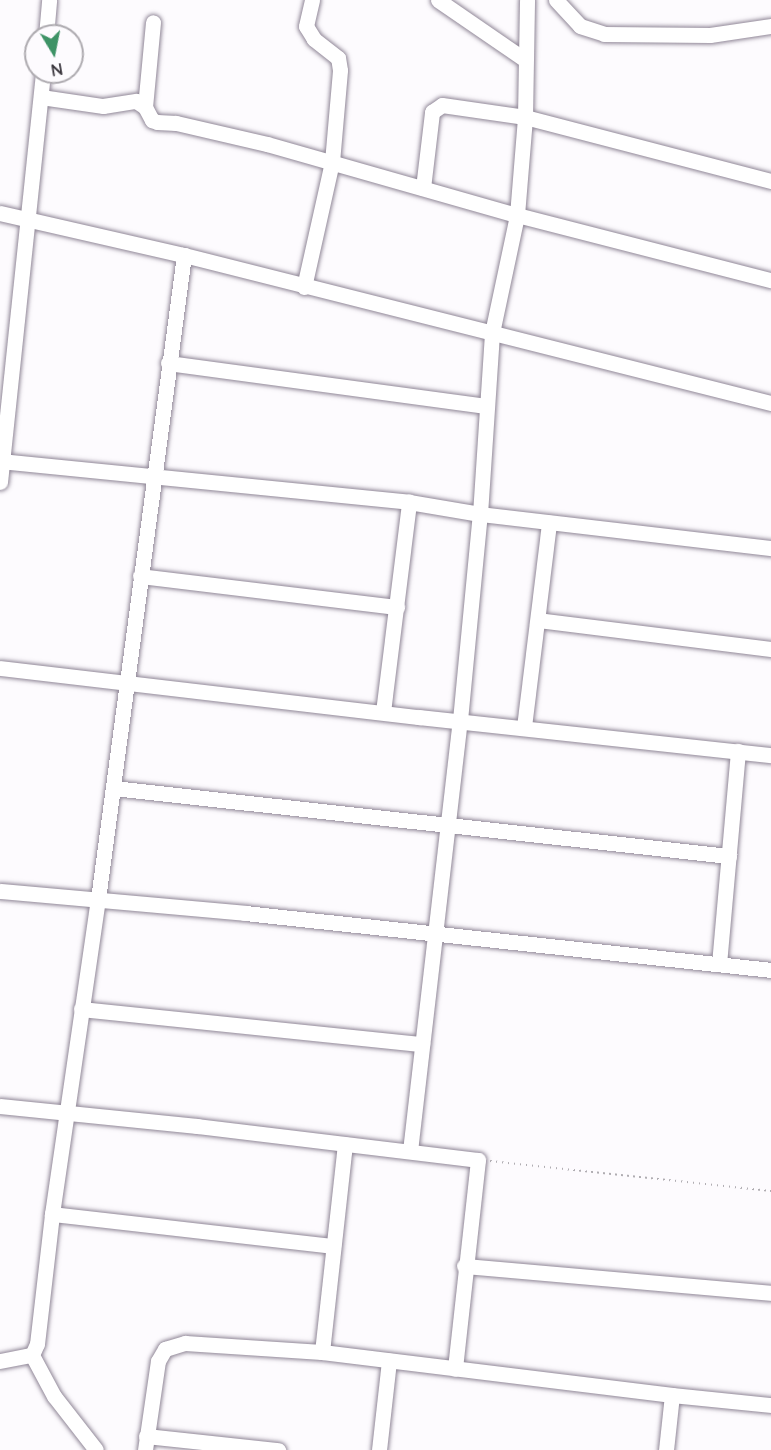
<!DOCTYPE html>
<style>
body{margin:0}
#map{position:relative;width:771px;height:1450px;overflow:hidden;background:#fdfbfe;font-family:Quicksand,sans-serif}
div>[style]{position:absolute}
.path>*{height:2px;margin-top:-1px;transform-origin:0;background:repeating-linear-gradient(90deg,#b0adb2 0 1.5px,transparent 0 6px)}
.roads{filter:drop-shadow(0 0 2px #908797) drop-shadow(0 0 2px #908797)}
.minor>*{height:15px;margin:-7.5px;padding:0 7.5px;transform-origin:7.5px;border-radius:7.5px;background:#fff}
span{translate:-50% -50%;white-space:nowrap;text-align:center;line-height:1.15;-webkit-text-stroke:6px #fdfbfe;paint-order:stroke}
.north{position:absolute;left:24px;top:24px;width:60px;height:60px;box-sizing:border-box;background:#fdfbfe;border:2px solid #aeabb0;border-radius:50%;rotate:170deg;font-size:16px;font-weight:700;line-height:24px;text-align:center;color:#38343b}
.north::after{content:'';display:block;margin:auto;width:21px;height:27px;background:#3e9366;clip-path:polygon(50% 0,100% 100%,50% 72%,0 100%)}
</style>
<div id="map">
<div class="path">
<div style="left:490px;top:1161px;width:283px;rotate:6.1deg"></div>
</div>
<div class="roads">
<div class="minor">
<div style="left:438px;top:0;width:104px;rotate:34.5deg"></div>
<div style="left:556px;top:0;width:35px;rotate:47deg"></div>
<div style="left:580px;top:26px;width:25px;rotate:18deg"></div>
<div style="left:604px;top:34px;width:106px;rotate:0.5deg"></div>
<div style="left:710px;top:35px;width:62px;rotate:-8.4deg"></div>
<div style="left:46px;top:36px;width:36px;rotate:-85deg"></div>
<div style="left:41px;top:97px;width:63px;rotate:8.3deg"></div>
<div style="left:103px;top:106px;width:33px;rotate:-9deg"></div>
<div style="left:136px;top:101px;width:11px;rotate:34deg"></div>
<div style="left:145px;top:107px;width:15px;rotate:62deg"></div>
<div style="left:152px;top:120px;width:5px;rotate:22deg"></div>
<div style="left:157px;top:122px;width:19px;rotate:3deg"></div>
<div style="left:176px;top:123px;width:93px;rotate:13deg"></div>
<div style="left:267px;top:144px;width:260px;rotate:15.9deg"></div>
<div style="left:517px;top:215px;width:262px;rotate:14.4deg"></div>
<div style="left:145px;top:107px;width:85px;rotate:-84.6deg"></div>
<div style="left:423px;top:188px;width:77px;rotate:-83.2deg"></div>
<div style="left:432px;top:112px;width:12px;rotate:-35deg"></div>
<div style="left:442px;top:105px;width:84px;rotate:8.2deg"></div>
<div style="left:525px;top:117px;width:254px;rotate:14.6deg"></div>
<div style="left:0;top:213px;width:189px;rotate:12.9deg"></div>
<div style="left:184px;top:255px;width:605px;rotate:14.15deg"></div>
<div style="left:304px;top:287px;width:128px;rotate:-77.4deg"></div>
<div style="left:332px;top:162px;width:92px;rotate:-85deg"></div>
<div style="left:340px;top:70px;width:12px;rotate:-99deg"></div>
<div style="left:338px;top:58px;width:31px;rotate:-142deg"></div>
<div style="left:314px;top:39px;width:15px;rotate:-122deg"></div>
<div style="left:306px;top:26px;width:27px;rotate:-77deg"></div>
<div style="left:168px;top:363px;width:321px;rotate:7.7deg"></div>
<div style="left:0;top:461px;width:411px;rotate:5.7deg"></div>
<div style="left:409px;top:502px;width:72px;rotate:9.6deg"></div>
<div style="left:480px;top:514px;width:293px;rotate:6.7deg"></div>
<div style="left:0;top:482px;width:412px;rotate:-84deg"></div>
<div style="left:140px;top:576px;width:259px;rotate:6.9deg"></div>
<div style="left:538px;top:620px;width:235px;rotate:7.1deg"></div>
<div style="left:0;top:668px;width:422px;rotate:6.7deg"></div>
<div style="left:419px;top:717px;width:354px;rotate:6.2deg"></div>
<div style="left:383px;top:712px;width:212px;rotate:-82.9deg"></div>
<div style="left:524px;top:727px;width:206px;rotate:-83deg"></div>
<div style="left:113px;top:788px;width:620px;rotate:6.3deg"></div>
<div style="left:0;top:891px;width:246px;rotate:5.1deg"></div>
<div style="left:245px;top:913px;width:529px;rotate:6.18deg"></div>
<div style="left:719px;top:964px;width:214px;rotate:-84.9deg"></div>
<div style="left:81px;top:1009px;width:343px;rotate:5.9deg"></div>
<div style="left:0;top:1106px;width:198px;rotate:5.8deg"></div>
<div style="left:197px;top:1126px;width:283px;rotate:6.9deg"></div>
<div style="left:478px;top:1160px;width:210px;rotate:96.3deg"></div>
<div style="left:410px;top:1151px;width:434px;rotate:-83.4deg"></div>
<div style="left:460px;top:720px;width:207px;rotate:-84.5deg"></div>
<div style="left:480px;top:514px;width:181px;rotate:-86.2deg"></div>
<div style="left:492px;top:333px;width:121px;rotate:-78deg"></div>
<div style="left:517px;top:215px;width:98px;rotate:-85.3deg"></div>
<div style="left:525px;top:117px;width:117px;rotate:-89deg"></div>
<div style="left:52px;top:1214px;width:283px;rotate:6.5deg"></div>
<div style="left:464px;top:1266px;width:308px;rotate:5deg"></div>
<div style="left:322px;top:1352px;width:209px;rotate:-83.7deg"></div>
<div style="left:32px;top:1355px;width:12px;rotate:-66deg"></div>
<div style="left:37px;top:1344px;width:131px;rotate:-83.4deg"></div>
<div style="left:52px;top:1214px;width:318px;rotate:-81.7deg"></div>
<div style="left:98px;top:899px;width:650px;rotate:-82.39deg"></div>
<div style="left:32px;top:1355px;width:47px;rotate:61.8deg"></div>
<div style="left:54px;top:1396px;width:68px;rotate:52.1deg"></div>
<div style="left:0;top:1361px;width:33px;rotate:-11deg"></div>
<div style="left:146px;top:1436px;width:133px;rotate:6.1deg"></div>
<div style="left:145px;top:1450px;width:90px;rotate:-81.7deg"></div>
<div style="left:158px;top:1361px;width:14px;rotate:-60deg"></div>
<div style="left:165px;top:1349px;width:21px;rotate:-17deg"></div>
<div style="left:185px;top:1343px;width:137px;rotate:3.8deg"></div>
<div style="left:322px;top:1352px;width:353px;rotate:7deg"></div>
<div style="left:672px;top:1395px;width:100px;rotate:5.8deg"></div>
<div style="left:379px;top:1450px;width:90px;rotate:-83.6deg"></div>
<div style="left:666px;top:1450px;width:55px;rotate:-83.8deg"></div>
</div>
</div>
<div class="north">N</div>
</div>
